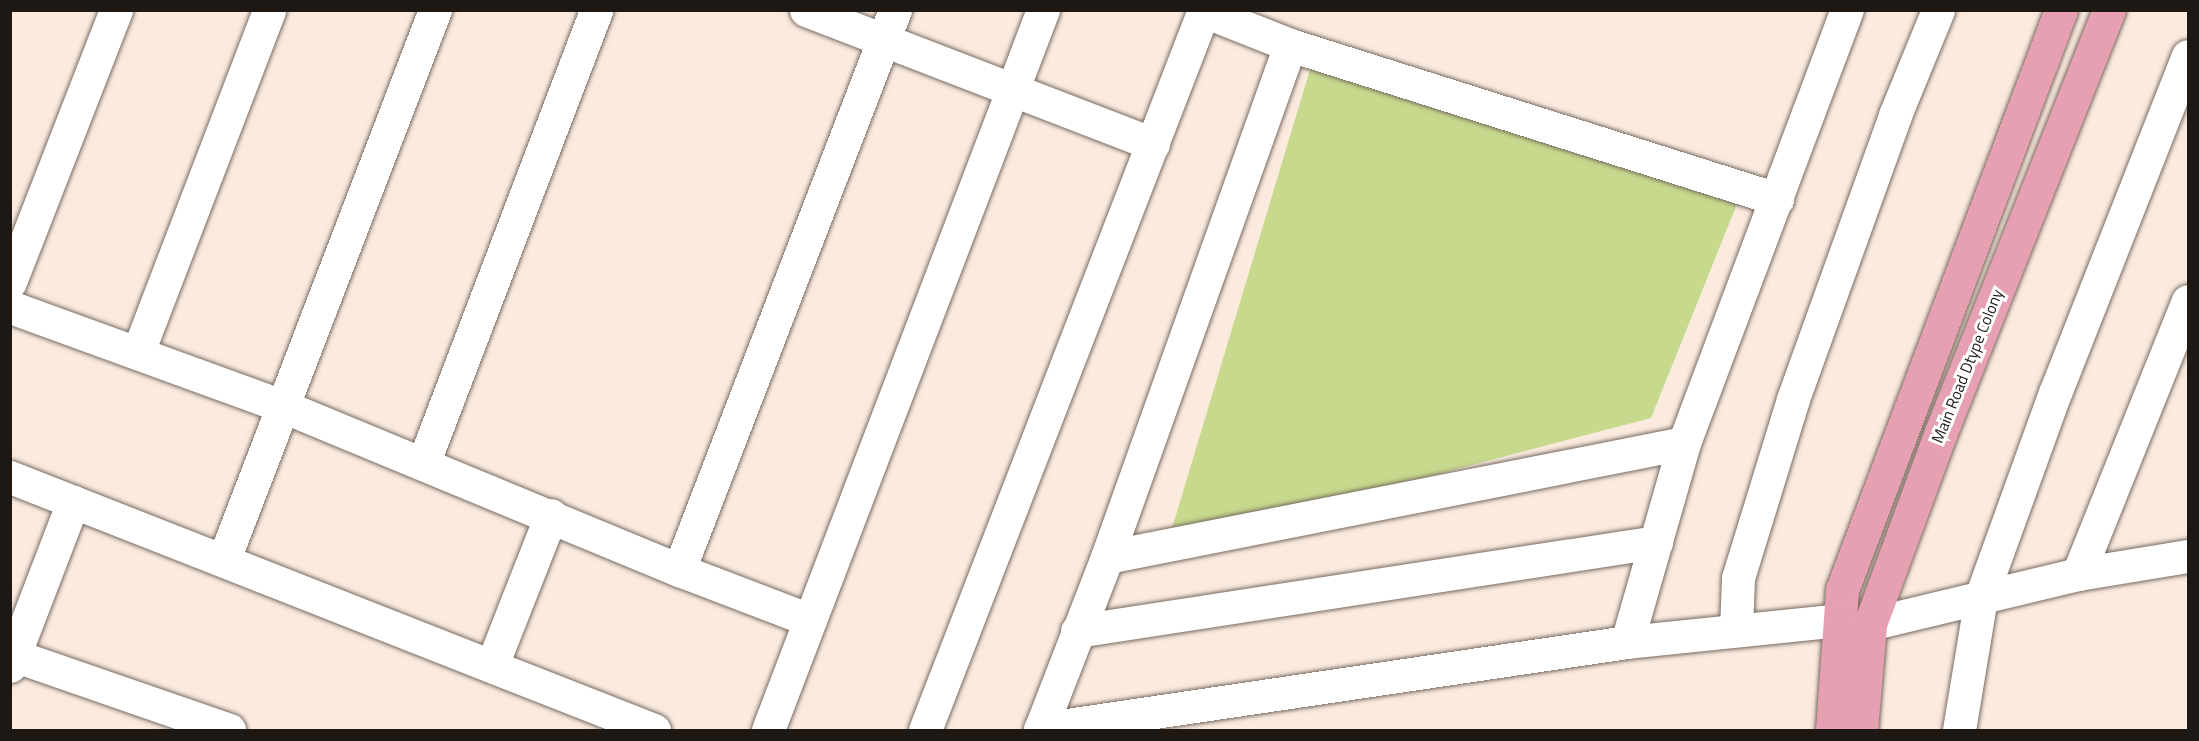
<!DOCTYPE html>
<style>
body{margin:0}
#map{position:relative;width:2199px;height:741px;overflow:hidden;background:#fbebdf;font-family:"Titillium Web",sans-serif}
div>[style]{position:absolute}
.green>*{inset:0;background:#c7d98d}
.roads{filter:drop-shadow(0 0 2px #786a60) drop-shadow(0 0 2px #786a60)}
.minor>*{height:33px;margin:-16.5px;padding:0 16.5px;transform-origin:16.5px;border-radius:16.5px;background:#fff}
.major>*{height:33px;margin:-16.5px;padding:0 16.5px;transform-origin:16.5px;border-radius:16.5px;background:#e7a0b2}
span{translate:-50% -50%;white-space:nowrap;text-align:center;line-height:1.15;-webkit-text-stroke:6px #fff;paint-order:stroke}
.street-label{font-size:16px;color:#1d1814}
.frame{position:absolute;inset:0;border:12px solid #1d1814;pointer-events:none}
</style>
<div id="map">
<div class="green">
<div style="clip-path:polygon(1315px 53px,1743px 189px,1651px 418px,1167px 545px)"></div>
</div>
<div class="roads">
<div class="minor">
<div style="left:806px;top:10px;width:372px;rotate:21.1deg"></div>
<div style="left:1204px;top:11px;width:92px;rotate:21.6deg"></div>
<div style="left:1290px;top:45px;width:511px;rotate:17.55deg"></div>
<div style="left:10px;top:282px;width:292px;rotate:-68.7deg"></div>
<div style="left:10px;top:307px;width:293px;rotate:20deg"></div>
<div style="left:285px;top:407px;width:426px;rotate:22.5deg"></div>
<div style="left:679px;top:570px;width:140px;rotate:20.9deg"></div>
<div style="left:138px;top:352px;width:366px;rotate:-69deg"></div>
<div style="left:423px;top:464px;width:486px;rotate:-69.1deg"></div>
<div style="left:10px;top:477px;width:692px;rotate:21.45deg"></div>
<div style="left:1107px;top:557px;width:588px;rotate:-11.18deg"></div>
<div style="left:1684px;top:443px;width:463px;rotate:-69.4deg"></div>
<div style="left:224px;top:559px;width:588px;rotate:-68.98deg"></div>
<div style="left:679px;top:570px;width:600px;rotate:-68.91deg"></div>
<div style="left:2078px;top:574px;width:294px;rotate:-68.1deg"></div>
<div style="left:1870px;top:624px;width:214px;rotate:-13.5deg"></div>
<div style="left:2078px;top:574px;width:111px;rotate:-9.3deg"></div>
<div style="left:1736px;top:630px;width:52px;rotate:-87.8deg"></div>
<div style="left:1738px;top:578px;width:187px;rotate:-72.9deg"></div>
<div style="left:1793px;top:399px;width:302px;rotate:-70.2deg"></div>
<div style="left:1895px;top:115px;width:113px;rotate:-67.7deg"></div>
<div style="left:1077px;top:631px;width:586px;rotate:-8.74deg"></div>
<div style="left:1627px;top:642px;width:207px;rotate:-74deg"></div>
<div style="left:10px;top:654px;width:232px;rotate:19.1deg"></div>
<div style="left:492px;top:665px;width:161px;rotate:-68.5deg"></div>
<div style="left:10px;top:666px;width:176px;rotate:-69deg"></div>
<div style="left:1040px;top:729px;width:593px;rotate:-8.43deg"></div>
<div style="left:1627px;top:642px;width:214px;rotate:-5.9deg"></div>
<div style="left:768px;top:730px;width:771px;rotate:-69.1deg"></div>
<div style="left:925px;top:730px;width:772px;rotate:-68.82deg"></div>
<div style="left:1040px;top:730px;width:186px;rotate:-68.8deg"></div>
<div style="left:1107px;top:557px;width:544px;rotate:-70.33deg"></div>
<div style="left:1959px;top:730px;width:135px;rotate:-80.6deg"></div>
<div style="left:1981px;top:597px;width:217px;rotate:-70.1deg"></div>
<div style="left:2055px;top:393px;width:362px;rotate:-68.5deg"></div>
</div>
<div class="major">
<div style="left:1832px;top:730px;width:140px;rotate:-85.9deg"></div>
<div style="left:1842px;top:590px;width:620px;rotate:-69.31deg"></div>
<div style="left:1861px;top:730px;width:106px;rotate:-85.1deg"></div>
<div style="left:1870px;top:624px;width:205px;rotate:-69.7deg"></div>
<div style="left:1941px;top:432px;width:454px;rotate:-68.3deg"></div>
</div>
</div>
<div class="street-label">
<span style="left:1967px;top:366px;rotate:-68deg">Main Road Dtype Colony</span>
</div>
<div class="frame"></div>
</div>
